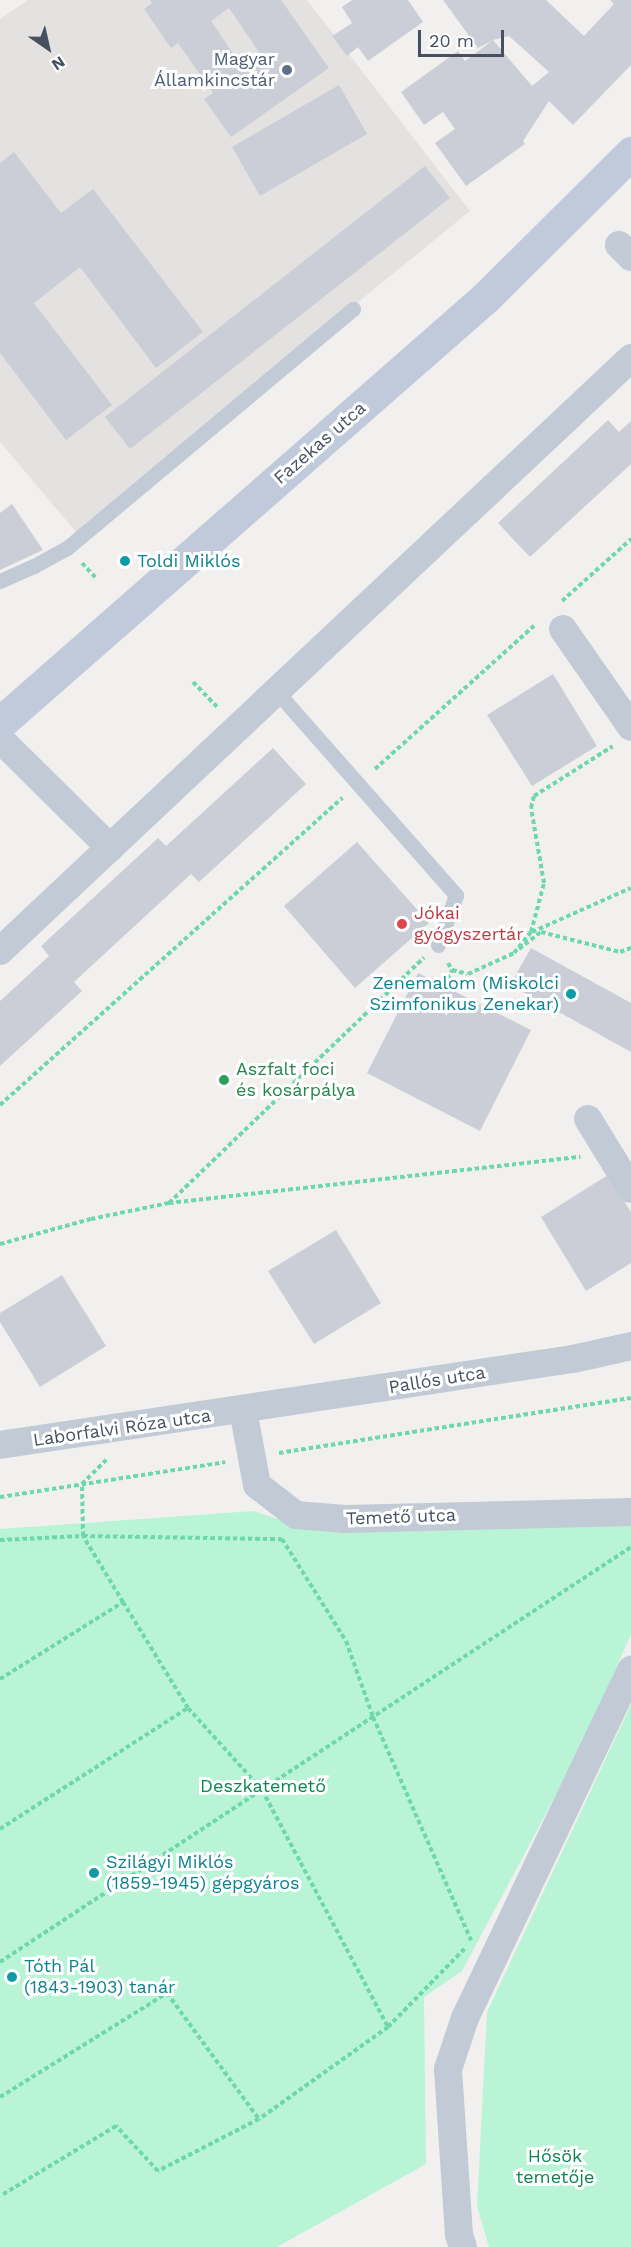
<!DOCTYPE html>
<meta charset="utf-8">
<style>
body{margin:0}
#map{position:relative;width:631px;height:2247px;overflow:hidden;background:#f2f0ef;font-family:"Work Sans",sans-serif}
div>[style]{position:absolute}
.education>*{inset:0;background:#e4e1e1}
.green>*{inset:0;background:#b9f4d6}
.building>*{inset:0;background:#cbced6}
.path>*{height:4px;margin-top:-2px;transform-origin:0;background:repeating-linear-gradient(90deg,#6dd7ad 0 4.5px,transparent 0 7.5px)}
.lane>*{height:15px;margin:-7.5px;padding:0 7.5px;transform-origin:7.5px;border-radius:7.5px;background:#c2cad6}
.street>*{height:28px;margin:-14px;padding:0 14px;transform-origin:14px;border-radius:14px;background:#c2cad6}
.secondary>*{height:33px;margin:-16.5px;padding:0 16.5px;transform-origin:16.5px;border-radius:16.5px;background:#c0cadb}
.dots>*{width:16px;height:16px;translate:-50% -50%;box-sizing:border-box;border:3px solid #fff;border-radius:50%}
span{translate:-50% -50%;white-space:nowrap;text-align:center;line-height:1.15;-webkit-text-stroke:6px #fff;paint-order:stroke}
.service-label{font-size:18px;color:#4e5e75}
.right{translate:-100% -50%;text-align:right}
.street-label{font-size:18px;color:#455160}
.culture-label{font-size:18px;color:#0d838f}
.left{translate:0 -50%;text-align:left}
.health-label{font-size:18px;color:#be3a42}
.leisure-label{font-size:18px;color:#27864d}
.park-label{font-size:18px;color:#0c8554}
.north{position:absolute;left:18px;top:18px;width:60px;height:60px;-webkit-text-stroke:4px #fff;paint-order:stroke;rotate:146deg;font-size:16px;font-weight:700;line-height:24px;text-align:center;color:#455160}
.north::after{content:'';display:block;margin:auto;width:21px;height:27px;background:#455160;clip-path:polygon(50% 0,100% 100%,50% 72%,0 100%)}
.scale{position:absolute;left:418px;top:30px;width:86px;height:27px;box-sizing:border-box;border:3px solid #455160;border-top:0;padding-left:8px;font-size:18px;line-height:21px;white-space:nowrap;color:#455160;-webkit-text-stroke:4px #fff;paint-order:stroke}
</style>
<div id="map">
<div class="education">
<div style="clip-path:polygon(28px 0,307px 0,470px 211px,76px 532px,0 442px,0 19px)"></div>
</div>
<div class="green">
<div style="clip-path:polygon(253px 1511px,296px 1525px,631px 1523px,631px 1634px,583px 1744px,462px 1971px,424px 1997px,426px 2164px,277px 2247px,0 2247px,0 1529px)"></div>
<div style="clip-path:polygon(631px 1705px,631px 2247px,489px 2247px,477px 2206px,487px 2012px)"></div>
</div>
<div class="building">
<div style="clip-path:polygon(evenodd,150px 0,281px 0,329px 68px,231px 137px,204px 99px,213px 93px,178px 43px,171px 48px,144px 9px,152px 3px,150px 0,229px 8px,263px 58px,245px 71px,211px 21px,229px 8px)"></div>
<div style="clip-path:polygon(352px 0,408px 0,423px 22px,368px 61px,358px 47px,347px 56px,332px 36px,352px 23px,342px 7px)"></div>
<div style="clip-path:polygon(evenodd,443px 0,546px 0,584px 36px,614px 4px,610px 0,631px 0,631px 65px,573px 125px,549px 101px,523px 141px,525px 144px,466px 186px,435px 143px,455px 129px,443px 112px,424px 125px,401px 92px,458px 51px,465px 61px,493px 40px,478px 48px,443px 0,509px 36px,549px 72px,532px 86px,493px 40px,509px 36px)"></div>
<div style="clip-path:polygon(339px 85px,367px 134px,260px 196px,232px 147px)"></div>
<div style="clip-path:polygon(14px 152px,61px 213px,93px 189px,203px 332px,156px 368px,80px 267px,34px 303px,112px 405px,66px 440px,0 353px,0 163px)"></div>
<div style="clip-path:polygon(425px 166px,450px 198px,130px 449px,105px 417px)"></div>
<div style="clip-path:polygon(608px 420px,619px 432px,631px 421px,631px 464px,530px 557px,498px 523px)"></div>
<div style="clip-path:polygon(12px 504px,43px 550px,0 570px,0 513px)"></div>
<div style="clip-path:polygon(553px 674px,597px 746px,532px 786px,487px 715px)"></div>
<div style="clip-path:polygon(273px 748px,306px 784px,199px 882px,191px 874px,74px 982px,82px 991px,0 1066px,0 1001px,49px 956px,41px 946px,158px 838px,166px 846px)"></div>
<div style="clip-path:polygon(357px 842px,429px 923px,355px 988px,284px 906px)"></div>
<div style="clip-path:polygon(531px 948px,631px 1003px,631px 1052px,510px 985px)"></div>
<div style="clip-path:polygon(418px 973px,531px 1030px,480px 1131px,367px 1073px)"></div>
<div style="clip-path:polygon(608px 1175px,631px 1212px,631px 1263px,586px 1291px,541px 1217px)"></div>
<div style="clip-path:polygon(336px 1230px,381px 1303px,314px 1344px,268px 1271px)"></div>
<div style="clip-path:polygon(62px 1275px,106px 1346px,40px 1387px,0 1322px,0 1313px)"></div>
</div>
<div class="path">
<div style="left:82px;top:563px;width:21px;rotate:47deg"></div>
<div style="left:562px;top:601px;width:93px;rotate:-41.9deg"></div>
<div style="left:193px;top:682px;width:35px;rotate:46deg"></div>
<div style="left:375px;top:769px;width:214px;rotate:-42deg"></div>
<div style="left:532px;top:932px;width:108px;rotate:-24deg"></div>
<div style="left:519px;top:949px;width:28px;rotate:-38deg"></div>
<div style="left:541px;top:932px;width:81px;rotate:14.2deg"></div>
<div style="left:620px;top:952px;width:12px;rotate:-20deg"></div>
<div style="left:448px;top:963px;width:8px;rotate:60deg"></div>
<div style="left:452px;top:970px;width:16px;rotate:14deg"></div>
<div style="left:468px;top:974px;width:51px;rotate:-24.5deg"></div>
<div style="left:514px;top:953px;width:27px;rotate:-51deg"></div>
<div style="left:531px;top:932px;width:51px;rotate:-75.1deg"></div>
<div style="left:544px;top:883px;width:76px;rotate:-99.8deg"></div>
<div style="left:531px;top:808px;width:12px;rotate:-76deg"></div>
<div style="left:534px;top:796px;width:93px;rotate:-32.3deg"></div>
<div style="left:444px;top:986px;width:18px;rotate:-63deg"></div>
<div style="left:0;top:1105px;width:460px;rotate:-41.9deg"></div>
<div style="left:169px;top:1203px;width:354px;rotate:-43.9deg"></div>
<div style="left:0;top:1244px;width:94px;rotate:-15.4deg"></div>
<div style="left:91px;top:1219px;width:80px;rotate:-11.6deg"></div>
<div style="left:169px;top:1203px;width:414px;rotate:-6.4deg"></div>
<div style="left:279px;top:1453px;width:356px;rotate:-8.9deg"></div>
<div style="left:0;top:1497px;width:228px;rotate:-8.8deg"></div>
<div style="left:0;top:1540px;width:83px;rotate:-2.8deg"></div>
<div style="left:83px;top:1536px;width:52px;rotate:-91.1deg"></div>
<div style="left:82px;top:1484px;width:37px;rotate:-45deg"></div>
<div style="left:123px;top:1602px;width:77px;rotate:-121.2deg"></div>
<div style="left:83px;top:1536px;width:199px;rotate:0.9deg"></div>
<div style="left:282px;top:1539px;width:120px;rotate:57.9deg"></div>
<div style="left:346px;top:1641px;width:81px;rotate:70.4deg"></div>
<div style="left:373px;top:1717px;width:244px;rotate:66.3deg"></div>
<div style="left:0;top:1679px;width:145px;rotate:-32deg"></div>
<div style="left:123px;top:1602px;width:124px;rotate:58.5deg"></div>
<div style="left:0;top:1829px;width:224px;rotate:-32.8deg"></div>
<div style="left:188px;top:1708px;width:110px;rotate:47.9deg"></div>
<div style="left:262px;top:1790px;width:268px;rotate:62deg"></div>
<div style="left:388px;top:2027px;width:158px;rotate:144.5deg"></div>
<div style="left:259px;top:2119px;width:114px;rotate:152.8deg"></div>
<div style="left:158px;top:2171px;width:62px;rotate:-133deg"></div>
<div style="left:116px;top:2126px;width:135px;rotate:148.9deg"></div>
<div style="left:0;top:1962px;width:755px;rotate:-33.33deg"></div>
<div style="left:388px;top:2027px;width:110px;rotate:-45.7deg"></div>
<div style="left:0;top:2097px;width:197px;rotate:-31.9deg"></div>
<div style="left:167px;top:1993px;width:156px;rotate:53.9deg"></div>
</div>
<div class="lane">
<div style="left:0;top:581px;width:37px;rotate:-24deg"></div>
<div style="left:34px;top:566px;width:38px;rotate:-29deg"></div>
<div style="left:67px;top:548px;width:373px;rotate:-39.9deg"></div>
<div style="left:277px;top:692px;width:271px;rotate:48.6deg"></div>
<div style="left:456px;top:895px;width:53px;rotate:109.8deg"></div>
</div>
<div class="street">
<div style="left:619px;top:245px;width:17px;rotate:45deg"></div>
<div style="left:563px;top:629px;width:119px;rotate:55.2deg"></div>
<div style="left:0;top:739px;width:155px;rotate:44.7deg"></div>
<div style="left:0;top:951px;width:866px;rotate:-43.22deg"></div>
<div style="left:588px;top:1119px;width:82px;rotate:58.4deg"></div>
<div style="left:243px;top:1410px;width:76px;rotate:79.4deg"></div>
<div style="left:257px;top:1485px;width:49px;rotate:37.6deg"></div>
<div style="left:296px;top:1515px;width:49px;rotate:4.7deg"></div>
<div style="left:345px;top:1519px;width:286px;rotate:-1.4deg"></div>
<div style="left:0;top:1445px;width:579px;rotate:-8.54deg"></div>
<div style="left:573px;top:1359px;width:59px;rotate:-12.6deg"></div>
<div style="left:463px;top:2247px;width:13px;rotate:-108deg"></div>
<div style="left:459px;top:2235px;width:166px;rotate:-93.8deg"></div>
<div style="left:448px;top:2069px;width:54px;rotate:-71.6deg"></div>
<div style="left:465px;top:2018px;width:386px;rotate:-64.5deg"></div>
</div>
<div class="secondary">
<div style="left:0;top:723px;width:645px;rotate:-41.23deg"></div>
<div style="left:485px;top:298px;width:206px;rotate:-44.8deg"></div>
</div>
<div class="dots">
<div style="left:287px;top:70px;background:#5c6f8a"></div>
<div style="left:125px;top:561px;background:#0f9aa8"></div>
<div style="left:402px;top:924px;background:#e0444e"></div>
<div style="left:571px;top:994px;background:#0f9aa8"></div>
<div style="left:224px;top:1080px;background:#2e9e5b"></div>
<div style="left:94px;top:1873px;background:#0f9aa8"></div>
<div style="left:12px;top:1977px;background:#0f9aa8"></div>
</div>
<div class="service-label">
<span class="right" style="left:275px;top:70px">Magyar<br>Államkincstár</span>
</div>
<div class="street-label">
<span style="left:320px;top:443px;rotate:-41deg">Fazekas utca</span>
<span style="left:437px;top:1380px;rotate:-9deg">Pallós utca</span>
<span style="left:122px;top:1428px;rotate:-8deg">Laborfalvi Róza utca</span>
<span style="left:401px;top:1517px;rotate:-2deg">Temető utca</span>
</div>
<div class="culture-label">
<span class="left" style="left:137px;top:561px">Toldi Miklós</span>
<span class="right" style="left:559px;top:994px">Zenemalom (Miskolci<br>Szimfonikus Zenekar)</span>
<span class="left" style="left:106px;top:1873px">Szilágyi Miklós<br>(1859-1945) gépgyáros</span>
<span class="left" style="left:24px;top:1977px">Tóth Pál<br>(1843-1903) tanár</span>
</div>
<div class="health-label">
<span class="left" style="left:414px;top:924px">Jókai<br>gyógyszertár</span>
</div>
<div class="leisure-label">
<span class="left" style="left:236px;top:1080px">Aszfalt foci<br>és kosárpálya</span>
</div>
<div class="park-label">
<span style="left:263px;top:1786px">Deszkatemető</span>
<span style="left:555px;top:2167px">Hősök<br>temetője</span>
</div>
<div class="north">N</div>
<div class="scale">20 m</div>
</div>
